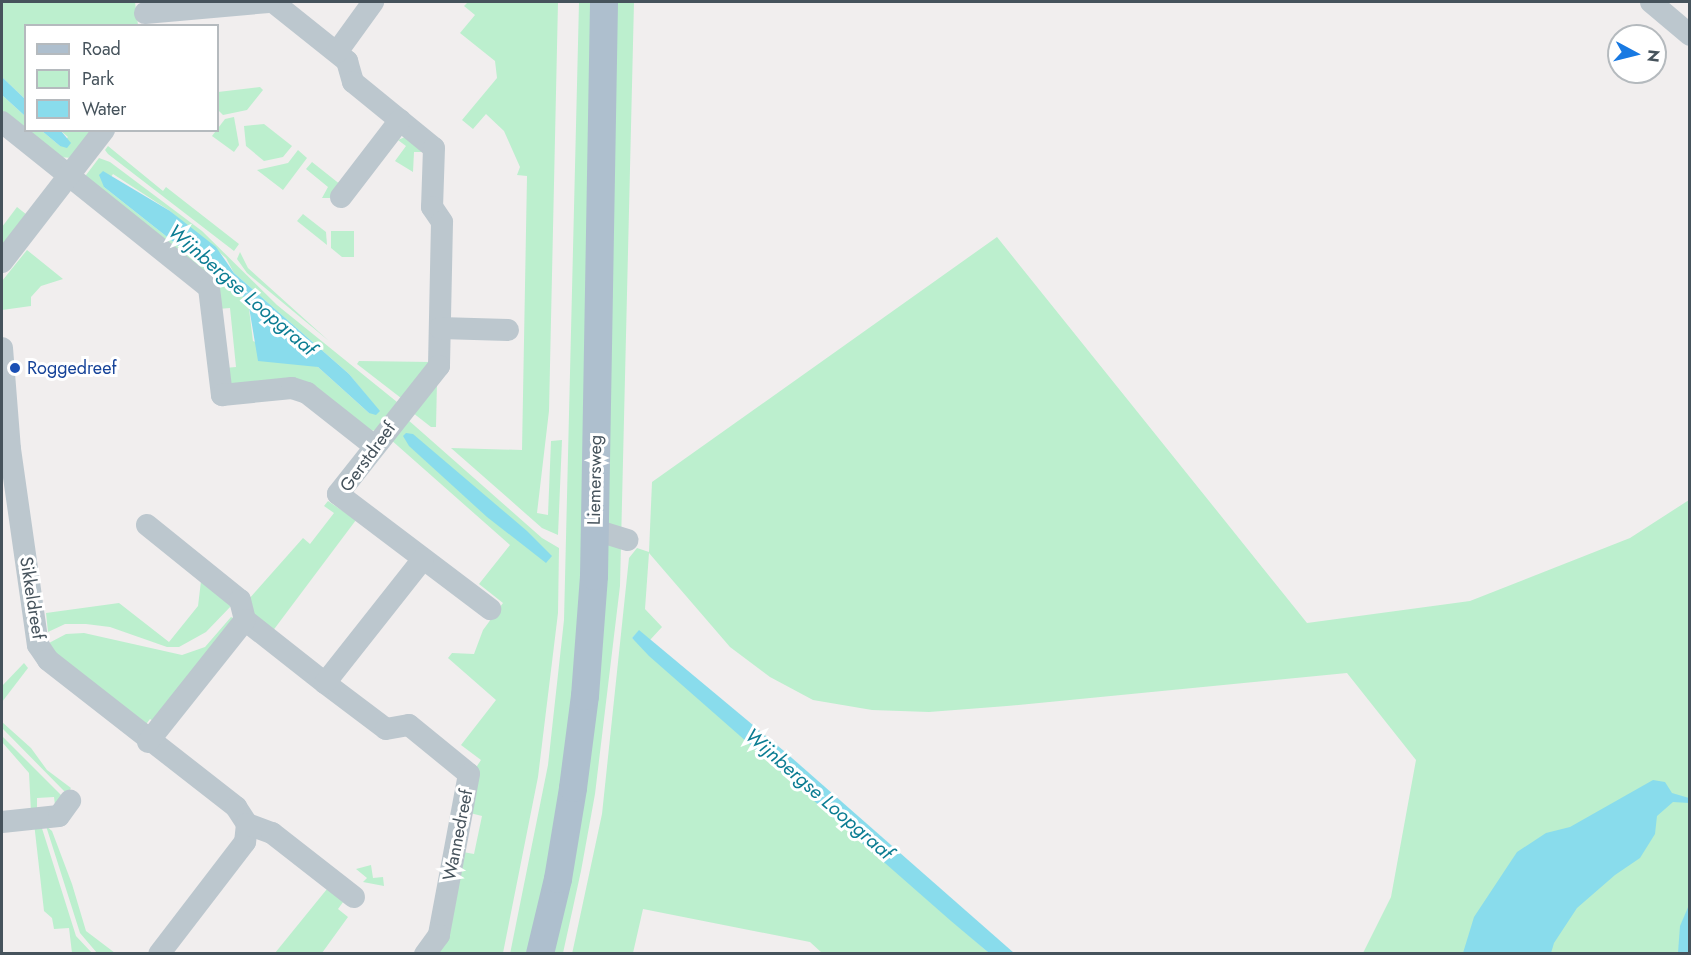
<!DOCTYPE html>
<style>
body{margin:0}
#map{position:relative;width:1691px;height:955px;overflow:hidden;background:#f1eeee;font-family:Jost,sans-serif}
div>[style]{position:absolute}
.green>*{inset:0;background:#bcefce}
.water>*{inset:0;background:#89dcec}
.minor>*{height:22px;margin:-11px;padding:0 11px;transform-origin:11px;border-radius:11px;background:#bcc7ce}
.major>*{height:28px;margin:-14px;padding:0 14px;transform-origin:14px;border-radius:14px;background:#aebfce}
.dots>*{width:16px;height:16px;translate:-50% -50%;box-sizing:border-box;border:3px solid #fff;border-radius:50%}
span{translate:-50% -50%;white-space:nowrap;text-align:center;line-height:1.15;-webkit-text-stroke:6px #fff;paint-order:stroke}
.transit-label{font-size:18px;color:#164399}
.left{translate:0 -50%;text-align:left}
.street-label{font-size:18px;color:#46535c}
.water-label{font-size:20px;color:#0c7d93;font-style:italic}
.frame{position:absolute;inset:0;border:3px solid #46535c;pointer-events:none}
.legend{position:absolute;left:24px;top:24px;width:195px;height:108px;box-sizing:border-box;background:#fff;border:2px solid #b5babe;margin:0;padding:8px 10px;list-style:none;font-size:18px;color:#46535c}
.legend li{display:flex;align-items:center;gap:12px;height:30px}
.legend b{width:30px;border:2px solid #b5babe}
.north{position:absolute;left:1607px;top:24px;width:60px;height:60px;box-sizing:border-box;background:#fff;border:2px solid #b5babe;border-radius:50%;rotate:97deg;font-size:16px;font-weight:700;line-height:24px;text-align:center;color:#46535c}
.north::after{content:'';display:block;margin:auto;width:21px;height:27px;background:#1879e2;clip-path:polygon(50% 0,100% 100%,50% 72%,0 100%)}
</style>
<div id="map">
<div class="green">
<div style="clip-path:polygon(2px 2px,135px 2px,138px 25px,26px 26px,25px 99px,2px 77px)"></div>
<div style="clip-path:polygon(468px 2px,558px 2px,549px 411px,537px 513px,548px 515px,551px 441px,562px 440px,558px 535px,542px 528px,451px 448px,522px 450px,527px 176px,517px 175px,520px 167px,504px 131px,486px 114px,473px 129px,462px 120px,497px 78px,495px 61px,460px 33px,475px 15px,464px 6px)"></div>
<div style="clip-path:polygon(579px 2px,594px 2px,582px 580px,564px 786px,531px 953px,510px 954px,548px 765px,564px 620px)"></div>
<div style="clip-path:polygon(616px 2px,634px 2px,620px 586px,595px 794px,581px 871px,563px 953px,550px 954px,561px 907px)"></div>
<div style="clip-path:polygon(260px 87px,263px 90px,247px 110px,223px 115px,218px 110px,218px 92px)"></div>
<div style="clip-path:polygon(2px 95px,25px 116px,26px 130px,42px 131px,60px 146px,68px 137px,61px 131px,94px 131px,72px 158px,59px 157px,2px 112px)"></div>
<div style="clip-path:polygon(234px 117px,239px 145px,234px 152px,212px 136px,225px 119px)"></div>
<div style="clip-path:polygon(264px 124px,292px 146px,283px 157px,264px 161px,246px 146px,244px 126px)"></div>
<div style="clip-path:polygon(405px 137px,426px 152px,414px 152px,413px 172px,395px 161px,406px 146px,398px 140px)"></div>
<div style="clip-path:polygon(108px 146px,163px 191px,166px 187px,239px 244px,234px 251px,108px 154px,105px 150px)"></div>
<div style="clip-path:polygon(298px 150px,307px 158px,283px 190px,257px 170px,288px 163px)"></div>
<div style="clip-path:polygon(evenodd,99px 158px,110px 162px,202px 231px,277px 305px,397px 402px,378px 430px,368px 431px,312px 389px,232px 386px,225px 368px,236px 367px,230px 308px,218px 309px,83px 179px,99px 158px,113px 174px,170px 211px,226px 258px,234px 273px,349px 374px,379px 411px,369px 413px,318px 367px,253px 341px,248px 301px,104px 187px,113px 174px)"></div>
<div style="clip-path:polygon(312px 162px,341px 185px,330px 198px,322px 198px,328px 187px,306px 169px)"></div>
<div style="clip-path:polygon(17px 207px,27px 215px,2px 248px,2px 227px)"></div>
<div style="clip-path:polygon(303px 214px,326px 232px,327px 245px,297px 221px)"></div>
<div style="clip-path:polygon(331px 231px,354px 231px,354px 257px,342px 257px,331px 248px)"></div>
<div style="clip-path:polygon(997px 237px,1307px 623px,1470px 601px,1630px 538px,1689px 500px,1690px 905px,1683px 953px,1363px 953px,1391px 897px,1416px 760px,1347px 673px,1007px 706px,929px 712px,872px 710px,813px 700px,770px 677px,730px 647px,649px 553px,645px 609px,662px 627px,650px 640px,639px 631px,632px 638px,989px 953px,822px 953px,810px 942px,643px 909px,633px 953px,572px 954px,602px 814px,629px 558px,637px 548px,649px 552px,652px 482px)"></div>
<div style="clip-path:polygon(27px 250px,63px 279px,41px 286px,31px 297px,31px 306px,2px 310px,2px 281px)"></div>
<div style="clip-path:polygon(240px 252px,248px 268px,329px 341px,247px 273px,237px 259px)"></div>
<div style="clip-path:polygon(359px 361px,432px 362px,401px 398px,357px 364px)"></div>
<div style="clip-path:polygon(437px 381px,436px 427px,431px 427px,408px 409px)"></div>
<div style="clip-path:polygon(407px 419px,542px 538px,559px 548px,558px 613px,538px 777px,503px 953px,433px 953px,463px 852px,474px 854px,482px 816px,470px 813px,475px 769px,481px 760px,461px 745px,496px 700px,448px 658px,452px 653px,474px 654px,483px 630px,503px 603px,479px 584px,510px 545px,390px 439px)"></div>
<div style="clip-path:polygon(328px 501px,356px 520px,272px 632px,252px 615px,249px 599px,303px 538px,310px 544px,334px 513px,324px 506px)"></div>
<div style="clip-path:polygon(201px 581px,232px 605px,206px 632px,179px 647px,167px 647px,110px 627px,86px 624px,65px 624px,48px 632px,46px 613px,119px 603px,169px 642px,198px 606px)"></div>
<div style="clip-path:polygon(231px 617px,233px 618px,156px 723px,150px 719px,144px 727px,51px 649px,49px 643px,66px 634px,84px 633px,182px 655px,205px 647px)"></div>
<div style="clip-path:polygon(24px 663px,28px 668px,2px 702px,2px 686px)"></div>
<div style="clip-path:polygon(2px 722px,31px 748px,47px 770px,71px 788px,67px 794px,2px 728px)"></div>
<div style="clip-path:polygon(2px 736px,64px 798px,55px 805px,54px 797px,37px 798px,37px 811px,31px 812px,29px 773px,2px 742px)"></div>
<div style="clip-path:polygon(40px 822px,76px 936px,92px 953px,72px 953px,69px 928px,54px 929px,52px 918px,44px 911px,34px 823px)"></div>
<div style="clip-path:polygon(46px 826px,52px 831px,72px 884px,86px 931px,115px 953px,97px 953px,80px 933px)"></div>
<div style="clip-path:polygon(371px 865px,373px 878px,383px 877px,384px 886px,363px 882px,367px 878px,356px 869px)"></div>
<div style="clip-path:polygon(327px 889px,346px 898px,338px 909px,348px 917px,322px 953px,275px 953px)"></div>
</div>
<div class="water">
<div style="clip-path:polygon(2px 77px,25px 99px,25px 116px,2px 95px)"></div>
<div style="clip-path:polygon(42px 131px,61px 131px,71px 143px,67px 148px,60px 146px)"></div>
<div style="clip-path:polygon(103px 171px,170px 211px,216px 247px,234px 273px,349px 374px,380px 411px,376px 415px,369px 413px,318px 367px,258px 361px,248px 301px,104px 187px,99px 175px)"></div>
<div style="clip-path:polygon(406px 433px,413px 434px,527px 531px,552px 556px,546px 563px,487px 517px,409px 446px,403px 436px)"></div>
<div style="clip-path:polygon(639px 630px,784px 751px,1014px 953px,989px 953px,951px 921px,649px 656px,632px 638px)"></div>
<div style="clip-path:polygon(1653px 780px,1665px 782px,1672px 793px,1689px 798px,1689px 803px,1673px 802px,1657px 816px,1655px 834px,1640px 858px,1615px 875px,1577px 908px,1554px 943px,1551px 953px,1463px 953px,1474px 917px,1517px 852px,1546px 833px,1570px 827px)"></div>
<div style="clip-path:polygon(1689px 905px,1689px 953px,1678px 953px,1680px 926px)"></div>
</div>
<div class="minor">
<div style="left:273px;top:2px;width:95px;rotate:38.6deg"></div>
<div style="left:347px;top:61px;width:22px;rotate:74deg"></div>
<div style="left:353px;top:82px;width:104px;rotate:39.2deg"></div>
<div style="left:434px;top:148px;width:59px;rotate:91.9deg"></div>
<div style="left:432px;top:207px;width:18px;rotate:56deg"></div>
<div style="left:442px;top:222px;width:144px;rotate:91.2deg"></div>
<div style="left:439px;top:366px;width:163px;rotate:128.3deg"></div>
<div style="left:338px;top:494px;width:191px;rotate:37.1deg"></div>
<div style="left:1651px;top:2px;width:51px;rotate:40.2deg"></div>
<div style="left:145px;top:13px;width:124px;rotate:-5.1deg"></div>
<div style="left:337px;top:52px;width:62px;rotate:-54.2deg"></div>
<div style="left:2px;top:122px;width:265px;rotate:38.7deg"></div>
<div style="left:209px;top:288px;width:108px;rotate:83.1deg"></div>
<div style="left:222px;top:395px;width:70px;rotate:-5.7deg"></div>
<div style="left:292px;top:388px;width:16px;rotate:18deg"></div>
<div style="left:307px;top:393px;width:85px;rotate:38.3deg"></div>
<div style="left:341px;top:197px;width:97px;rotate:-52.5deg"></div>
<div style="left:2px;top:262px;width:167px;rotate:-52.3deg"></div>
<div style="left:440px;top:328px;width:68px;rotate:1.7deg"></div>
<div style="left:2px;top:348px;width:101px;rotate:85.5deg"></div>
<div style="left:10px;top:449px;width:198px;rotate:81.9deg"></div>
<div style="left:38px;top:645px;width:18px;rotate:56deg"></div>
<div style="left:48px;top:660px;width:239px;rotate:38deg"></div>
<div style="left:236px;top:807px;width:20px;rotate:57deg"></div>
<div style="left:247px;top:824px;width:18px;rotate:96deg"></div>
<div style="left:245px;top:842px;width:141px;rotate:127.5deg"></div>
<div style="left:147px;top:525px;width:119px;rotate:38.9deg"></div>
<div style="left:240px;top:600px;width:21px;rotate:76deg"></div>
<div style="left:245px;top:620px;width:102px;rotate:38.2deg"></div>
<div style="left:325px;top:683px;width:76px;rotate:37deg"></div>
<div style="left:386px;top:729px;width:23px;rotate:-10deg"></div>
<div style="left:409px;top:725px;width:77px;rotate:39.2deg"></div>
<div style="left:469px;top:774px;width:164px;rotate:100.6deg"></div>
<div style="left:439px;top:935px;width:24px;rotate:126deg"></div>
<div style="left:595px;top:530px;width:34px;rotate:17deg"></div>
<div style="left:325px;top:683px;width:158px;rotate:-51.7deg"></div>
<div style="left:148px;top:742px;width:156px;rotate:-51.5deg"></div>
<div style="left:2px;top:822px;width:57px;rotate:-6deg"></div>
<div style="left:59px;top:816px;width:19px;rotate:-54deg"></div>
<div style="left:247px;top:824px;width:27px;rotate:20deg"></div>
<div style="left:272px;top:833px;width:104px;rotate:38deg"></div>
</div>
<div class="major">
<div style="left:540px;top:954px;width:77px;rotate:-76.5deg"></div>
<div style="left:558px;top:879px;width:92px;rotate:-80.6deg"></div>
<div style="left:573px;top:788px;width:93px;rotate:-82.6deg"></div>
<div style="left:585px;top:696px;width:120px;rotate:-85.7deg"></div>
<div style="left:594px;top:576px;width:574px;rotate:-89deg"></div>
</div>
<div class="dots">
<div style="left:15px;top:368px;background:#1a4fb4"></div>
</div>
<div class="transit-label">
<span class="left" style="left:27px;top:368px">Roggedreef</span>
</div>
<div class="street-label">
<span style="left:368px;top:457px;rotate:-54deg">Gerstdreef</span>
<span style="left:595px;top:480px;rotate:-89deg">Liemersweg</span>
<span style="left:32px;top:598px;rotate:81deg">Sikkeldreef</span>
<span style="left:458px;top:835px;rotate:-79deg">Wannedreef</span>
</div>
<div class="water-label">
<span style="left:242px;top:290px;rotate:41deg">Wijnbergse Loopgraaf</span>
<span style="left:819px;top:794px;rotate:41deg">Wijnbergse Loopgraaf</span>
</div>
<div class="frame"></div>
<ul class="legend">
<li><b style="height:8px;background:#aebfce"></b>Road</li>
<li><b style="height:16px;background:#bcefce"></b>Park</li>
<li><b style="height:16px;background:#89dcec"></b>Water</li>
</ul>
<div class="north">N</div>
</div>
